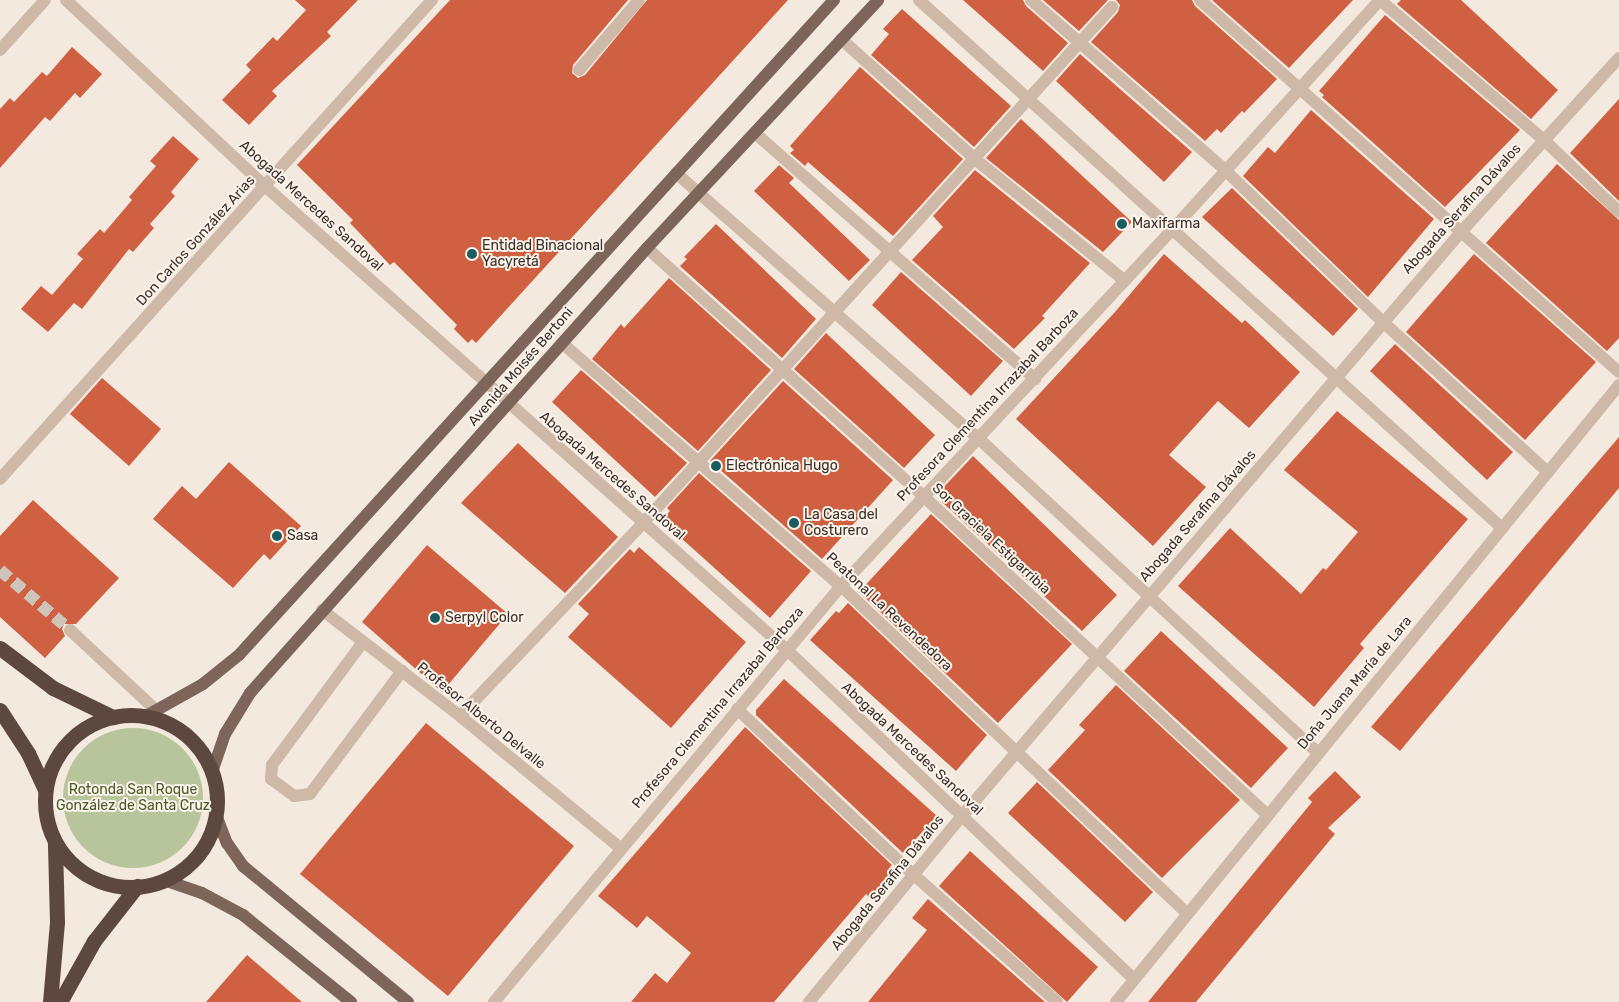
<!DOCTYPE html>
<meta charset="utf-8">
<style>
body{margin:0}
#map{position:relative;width:1619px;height:1002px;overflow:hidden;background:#f4e9de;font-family:Rubik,sans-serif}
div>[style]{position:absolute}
.green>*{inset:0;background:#b8c59c}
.round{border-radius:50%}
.building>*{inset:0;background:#cf6142}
.minor-tunnel>*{height:12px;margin-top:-6px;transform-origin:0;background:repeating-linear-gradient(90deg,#cfc4ba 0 12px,transparent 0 18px)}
.minor>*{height:12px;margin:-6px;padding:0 6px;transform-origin:6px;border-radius:6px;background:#ceb9a8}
.major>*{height:12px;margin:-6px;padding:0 6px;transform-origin:6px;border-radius:6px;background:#7d6559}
.highway>*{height:15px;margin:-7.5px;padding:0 7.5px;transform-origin:7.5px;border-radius:7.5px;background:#5c483f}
.highway>.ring{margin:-7.5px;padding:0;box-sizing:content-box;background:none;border:15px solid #5c483f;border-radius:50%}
.dots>*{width:14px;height:14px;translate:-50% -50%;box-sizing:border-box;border:2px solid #fbf4eb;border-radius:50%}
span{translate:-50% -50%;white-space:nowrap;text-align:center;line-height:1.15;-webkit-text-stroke:4px #fbf4eb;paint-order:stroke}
.street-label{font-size:14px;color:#3a2e29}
.poi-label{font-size:14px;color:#3a2e29}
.left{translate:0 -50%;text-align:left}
.park-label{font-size:14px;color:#4a5b2b}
</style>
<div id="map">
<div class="green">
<div class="round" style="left:63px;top:728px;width:140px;height:140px"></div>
</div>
<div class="building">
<div style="clip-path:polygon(295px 0,358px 0,327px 32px,331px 36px,272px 91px,277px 96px,249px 125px,222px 100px,251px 70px,246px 65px,273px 37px,277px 41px,306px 10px)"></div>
<div style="clip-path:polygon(450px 0,628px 0,573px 65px,572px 73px,578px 78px,585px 75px,647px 0,788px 0,476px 343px,472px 339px,468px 343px,454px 329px,457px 325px,394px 262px,390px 265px,350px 223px,353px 220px,297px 165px)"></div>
<div style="clip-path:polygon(963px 0,1023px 0,1026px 6px,1068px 43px,1043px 71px)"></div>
<div style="clip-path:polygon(1043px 0,1108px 0,1079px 31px)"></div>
<div style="clip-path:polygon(1116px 0,1192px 0,1195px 6px,1277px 79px,1244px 113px,1242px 111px,1221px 133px,1217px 129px,1205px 141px,1091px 42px,1118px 12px,1120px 5px)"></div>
<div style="clip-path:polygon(1212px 0,1353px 0,1289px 68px)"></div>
<div style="clip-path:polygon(1401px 0,1461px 0,1558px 90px,1531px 119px,1397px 4px)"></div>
<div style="clip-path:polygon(902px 9px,1011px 106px,974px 147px,871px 55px,889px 34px,883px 29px)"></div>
<div style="clip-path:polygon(1385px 15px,1520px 130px,1445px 207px,1322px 97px,1324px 95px,1319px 91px)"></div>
<div style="clip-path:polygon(72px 47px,102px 74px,80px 98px,75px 93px,50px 121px,45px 117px,0 168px,0 109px,10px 98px,14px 102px,42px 72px,47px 76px)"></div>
<div style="clip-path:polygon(1080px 54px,1192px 152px,1164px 182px,1056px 81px)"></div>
<div style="clip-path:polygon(860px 67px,963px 159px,893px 236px,808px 162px,805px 166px,790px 153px,794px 150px,790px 146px)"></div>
<div style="clip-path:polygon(1619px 99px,1619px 201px,1570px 153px)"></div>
<div style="clip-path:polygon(1311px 110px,1434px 219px,1368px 297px,1243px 176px,1268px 147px,1275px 153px)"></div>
<div style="clip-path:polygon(1021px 119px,1132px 222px,1103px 252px,986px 158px)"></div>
<div style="clip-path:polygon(173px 136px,199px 159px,171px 192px,175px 196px,150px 224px,154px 228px,133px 252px,129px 249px,82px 309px,74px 303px,48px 332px,21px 309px,41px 286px,52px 295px,83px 259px,77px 254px,100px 229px,104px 233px,132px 200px,129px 197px,156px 166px,150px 161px)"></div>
<div style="clip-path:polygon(1557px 164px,1619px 220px,1619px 338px,1607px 351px,1486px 243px)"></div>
<div style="clip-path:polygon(779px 165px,794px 178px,789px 183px,870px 260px,849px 281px,754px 191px)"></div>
<div style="clip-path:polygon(975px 170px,1090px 263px,1042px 316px,1045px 318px,1014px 349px,912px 260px,943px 227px,933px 216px)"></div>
<div style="clip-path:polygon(1232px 188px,1358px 309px,1333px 336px,1202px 217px)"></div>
<div style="clip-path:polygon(716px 224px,816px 319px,782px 358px,680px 266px,687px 259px,684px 257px)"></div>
<div style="clip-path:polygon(1164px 254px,1242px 323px,1245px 320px,1300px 372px,1249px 428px,1218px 401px,1169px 455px,1206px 487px,1153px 546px,1016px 419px,1115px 312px)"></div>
<div style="clip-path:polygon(1474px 254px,1596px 362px,1525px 440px,1406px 332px)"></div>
<div style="clip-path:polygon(901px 272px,1003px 361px,971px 396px,872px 305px)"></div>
<div style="clip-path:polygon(669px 278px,771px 370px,698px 451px,592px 359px,621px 324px,624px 328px)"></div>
<div style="clip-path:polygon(826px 333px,935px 435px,904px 468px,794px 369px)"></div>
<div style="clip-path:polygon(1395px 344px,1513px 452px,1487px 480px,1370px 371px)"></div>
<div style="clip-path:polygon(581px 370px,687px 463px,655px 497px,552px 402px)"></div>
<div style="clip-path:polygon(102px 378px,161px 429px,129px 466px,70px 414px)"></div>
<div style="clip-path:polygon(783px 381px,893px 480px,822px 559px,710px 461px)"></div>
<div style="clip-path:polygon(1337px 411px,1468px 519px,1360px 644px,1364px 648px,1314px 707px,1178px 586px,1230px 528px,1301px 594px,1323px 568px,1326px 570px,1358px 532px,1284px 470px)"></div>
<div style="clip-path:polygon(1619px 437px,1619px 488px,1400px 751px,1371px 727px)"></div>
<div style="clip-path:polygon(518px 443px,618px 537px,565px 593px,461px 503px)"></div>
<div style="clip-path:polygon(973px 456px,1117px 595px,1082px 631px,942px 502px,947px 496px,941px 490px)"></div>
<div style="clip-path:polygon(229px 462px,301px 526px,270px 560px,264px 554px,233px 588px,153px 519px,182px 486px,196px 499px)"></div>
<div style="clip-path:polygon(699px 473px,811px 571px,770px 618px,661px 520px,670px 511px,667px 508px)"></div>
<div style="clip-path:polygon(33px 500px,119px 578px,76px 624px,64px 624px,62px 629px,65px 636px,45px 658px,0 617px,0 536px)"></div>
<div style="clip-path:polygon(931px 514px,1072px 644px,998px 723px,859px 592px)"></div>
<div style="clip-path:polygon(427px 545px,508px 614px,442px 692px,362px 622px)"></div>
<div style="clip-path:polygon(639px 547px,746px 642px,671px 728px,568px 637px,589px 614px,578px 604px,630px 549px,634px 553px)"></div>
<div style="clip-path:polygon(848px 603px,987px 735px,956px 771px,810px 640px,836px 611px,839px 613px)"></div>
<div style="clip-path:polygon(1161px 631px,1288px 748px,1251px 788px,1124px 671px)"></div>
<div style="clip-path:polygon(784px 679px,937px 816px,903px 853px,756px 715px,756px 710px)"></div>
<div style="clip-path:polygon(1116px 685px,1240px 800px,1162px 878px,1048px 770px,1085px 730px,1079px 725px)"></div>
<div style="clip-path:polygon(426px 723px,574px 846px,448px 996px,300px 874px)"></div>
<div style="clip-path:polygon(745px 727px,892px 865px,890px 867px,896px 873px,872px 900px,866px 894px,774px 1002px,631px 1002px,655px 973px,667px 983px,691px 953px,647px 916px,637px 928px,598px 896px)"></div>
<div style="clip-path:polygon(1335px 771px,1361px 797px,1328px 828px,1335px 834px,1196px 1002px,1148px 1002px,1312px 802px,1308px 798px)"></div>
<div style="clip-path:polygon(1037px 782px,1153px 892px,1125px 922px,1008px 813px)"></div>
<div style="clip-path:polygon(970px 851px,1098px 967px,1067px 1002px,939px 886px)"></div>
<div style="clip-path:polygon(928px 899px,1045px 1002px,868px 1002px,927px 930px,912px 918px)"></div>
<div style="clip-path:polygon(247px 955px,302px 1002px,206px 1002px)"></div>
</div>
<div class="minor-tunnel">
<div style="left:0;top:570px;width:92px;rotate:40.6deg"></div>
</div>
<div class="minor">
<div style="left:66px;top:0;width:274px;rotate:43.1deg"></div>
<div style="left:266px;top:187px;width:696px;rotate:41.62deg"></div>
<div style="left:786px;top:649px;width:480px;rotate:43.5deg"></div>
<div style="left:919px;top:0;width:787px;rotate:42.17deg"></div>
<div style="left:1031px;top:0;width:259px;rotate:41.2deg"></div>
<div style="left:1226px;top:171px;width:218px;rotate:43.9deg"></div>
<div style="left:1383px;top:322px;width:223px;rotate:42.3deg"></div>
<div style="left:1200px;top:0;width:560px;rotate:41.6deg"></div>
<div style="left:1380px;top:0;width:216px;rotate:40.5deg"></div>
<div style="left:1544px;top:140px;width:104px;rotate:43.8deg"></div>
<div style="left:841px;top:39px;width:180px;rotate:41.8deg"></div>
<div style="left:975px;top:159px;width:193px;rotate:39.1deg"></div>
<div style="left:0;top:50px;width:67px;rotate:-48deg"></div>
<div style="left:579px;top:70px;width:92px;rotate:-49.4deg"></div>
<div style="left:755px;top:133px;width:373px;rotate:41.3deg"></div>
<div style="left:676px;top:173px;width:400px;rotate:41.3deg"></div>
<div style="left:977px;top:437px;width:463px;rotate:42.8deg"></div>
<div style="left:647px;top:248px;width:370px;rotate:41.9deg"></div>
<div style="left:922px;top:495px;width:470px;rotate:42.8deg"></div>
<div style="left:562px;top:343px;width:370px;rotate:41.1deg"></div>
<div style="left:841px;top:586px;width:476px;rotate:43.4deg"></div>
<div style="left:0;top:479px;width:645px;rotate:-47.95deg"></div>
<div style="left:322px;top:610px;width:174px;rotate:37.5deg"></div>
<div style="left:460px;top:716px;width:207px;rotate:39.5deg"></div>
<div style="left:70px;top:630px;width:119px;rotate:43deg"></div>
<div style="left:363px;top:642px;width:153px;rotate:126.5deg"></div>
<div style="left:272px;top:765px;width:14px;rotate:94deg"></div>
<div style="left:271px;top:779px;width:29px;rotate:36deg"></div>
<div style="left:294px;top:796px;width:16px;rotate:-7deg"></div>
<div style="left:310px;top:794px;width:154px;rotate:-53.2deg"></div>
<div style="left:737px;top:709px;width:243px;rotate:43.2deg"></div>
<div style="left:914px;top:875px;width:191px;rotate:41.6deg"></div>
<div style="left:460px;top:716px;width:267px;rotate:-46.5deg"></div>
<div style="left:644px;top:522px;width:696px;rotate:-47.74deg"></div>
<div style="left:494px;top:1002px;width:542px;rotate:-50.17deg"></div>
<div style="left:841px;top:586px;width:486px;rotate:-47.1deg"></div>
<div style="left:1172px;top:230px;width:310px;rotate:-47.9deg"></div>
<div style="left:809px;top:1002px;width:241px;rotate:-50.6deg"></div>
<div style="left:962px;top:816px;width:768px;rotate:-49.49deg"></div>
<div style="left:1461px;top:232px;width:235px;rotate:-47.8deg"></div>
<div style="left:1116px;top:1002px;width:796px;rotate:-50.81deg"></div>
</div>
<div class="major">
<div style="left:146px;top:716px;width:65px;rotate:-29.3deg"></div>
<div style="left:203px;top:684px;width:46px;rotate:-38.9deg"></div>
<div style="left:239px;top:655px;width:885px;rotate:-47.75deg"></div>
<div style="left:212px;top:772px;width:40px;rotate:-71.1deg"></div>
<div style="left:225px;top:734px;width:48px;rotate:-58.6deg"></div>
<div style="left:250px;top:693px;width:596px;rotate:-48.26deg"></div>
<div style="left:647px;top:248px;width:339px;rotate:-47deg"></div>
<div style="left:216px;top:815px;width:30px;rotate:69deg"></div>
<div style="left:227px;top:843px;width:28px;rotate:55deg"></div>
<div style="left:243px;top:866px;width:214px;rotate:39.5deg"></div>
<div style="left:164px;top:880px;width:40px;rotate:18.9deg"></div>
<div style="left:202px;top:893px;width:47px;rotate:28.2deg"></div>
<div style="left:243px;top:915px;width:139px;rotate:38.9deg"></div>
</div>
<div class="highway">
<div style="left:0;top:648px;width:66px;rotate:37deg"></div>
<div style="left:53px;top:688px;width:67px;rotate:25.8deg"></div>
<div style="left:0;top:710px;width:51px;rotate:56.9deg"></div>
<div style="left:28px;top:753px;width:40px;rotate:65deg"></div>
<div class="ring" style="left:45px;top:715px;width:157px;height:157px"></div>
<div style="left:50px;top:1002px;width:80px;rotate:-85deg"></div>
<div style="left:57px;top:922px;width:79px;rotate:-91.5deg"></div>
<div style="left:60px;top:1002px;width:70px;rotate:-60.9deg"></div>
<div style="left:94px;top:941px;width:70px;rotate:-52deg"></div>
</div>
<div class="dots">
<div style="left:1122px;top:224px;background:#1b5c60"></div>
<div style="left:472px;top:254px;background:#1b5c60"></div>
<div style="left:716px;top:466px;background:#1b5c60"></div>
<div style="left:794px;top:523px;background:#1b5c60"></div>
<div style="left:277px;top:536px;background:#1b5c60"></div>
<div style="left:435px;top:618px;background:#1b5c60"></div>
</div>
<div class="street-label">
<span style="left:311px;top:206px;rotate:42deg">Abogada Mercedes Sandoval</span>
<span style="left:1462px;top:209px;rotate:-48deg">Abogada Serafina Dávalos</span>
<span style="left:196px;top:241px;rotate:-48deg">Don Carlos González Arias</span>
<span style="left:521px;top:367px;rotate:-49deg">Avenida Moisés Bertoni</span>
<span style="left:988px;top:405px;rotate:-47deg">Profesora Clementina Irrazabal Barboza</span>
<span style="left:612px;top:476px;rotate:41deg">Abogada Mercedes Sandoval</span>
<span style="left:1198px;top:516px;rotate:-49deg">Abogada Serafina Dávalos</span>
<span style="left:991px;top:539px;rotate:43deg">Sor Graciela Estigarribia</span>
<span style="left:889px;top:612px;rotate:43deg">Peatonal La Revendedora</span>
<span style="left:1355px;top:683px;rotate:-50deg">Doña Juana María de Lara</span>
<span style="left:718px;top:708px;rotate:-50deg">Profesora Clementina Irrazabal Barboza</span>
<span style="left:481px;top:716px;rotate:39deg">Profesor Alberto Delvalle</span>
<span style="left:912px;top:749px;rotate:43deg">Abogada Mercedes Sandoval</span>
<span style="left:888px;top:883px;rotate:-51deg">Abogada Serafina Dávalos</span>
</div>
<div class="poi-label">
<span class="left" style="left:1132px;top:224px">Maxifarma</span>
<span class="left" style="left:482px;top:254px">Entidad Binacional<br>Yacyretá</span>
<span class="left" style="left:726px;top:466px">Electrónica Hugo</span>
<span class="left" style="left:804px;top:523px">La Casa del<br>Costurero</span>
<span class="left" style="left:287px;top:536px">Sasa</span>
<span class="left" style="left:445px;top:618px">Serpyl Color</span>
</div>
<div class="park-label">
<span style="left:133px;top:798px">Rotonda San Roque<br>González de Santa Cruz</span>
</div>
</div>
